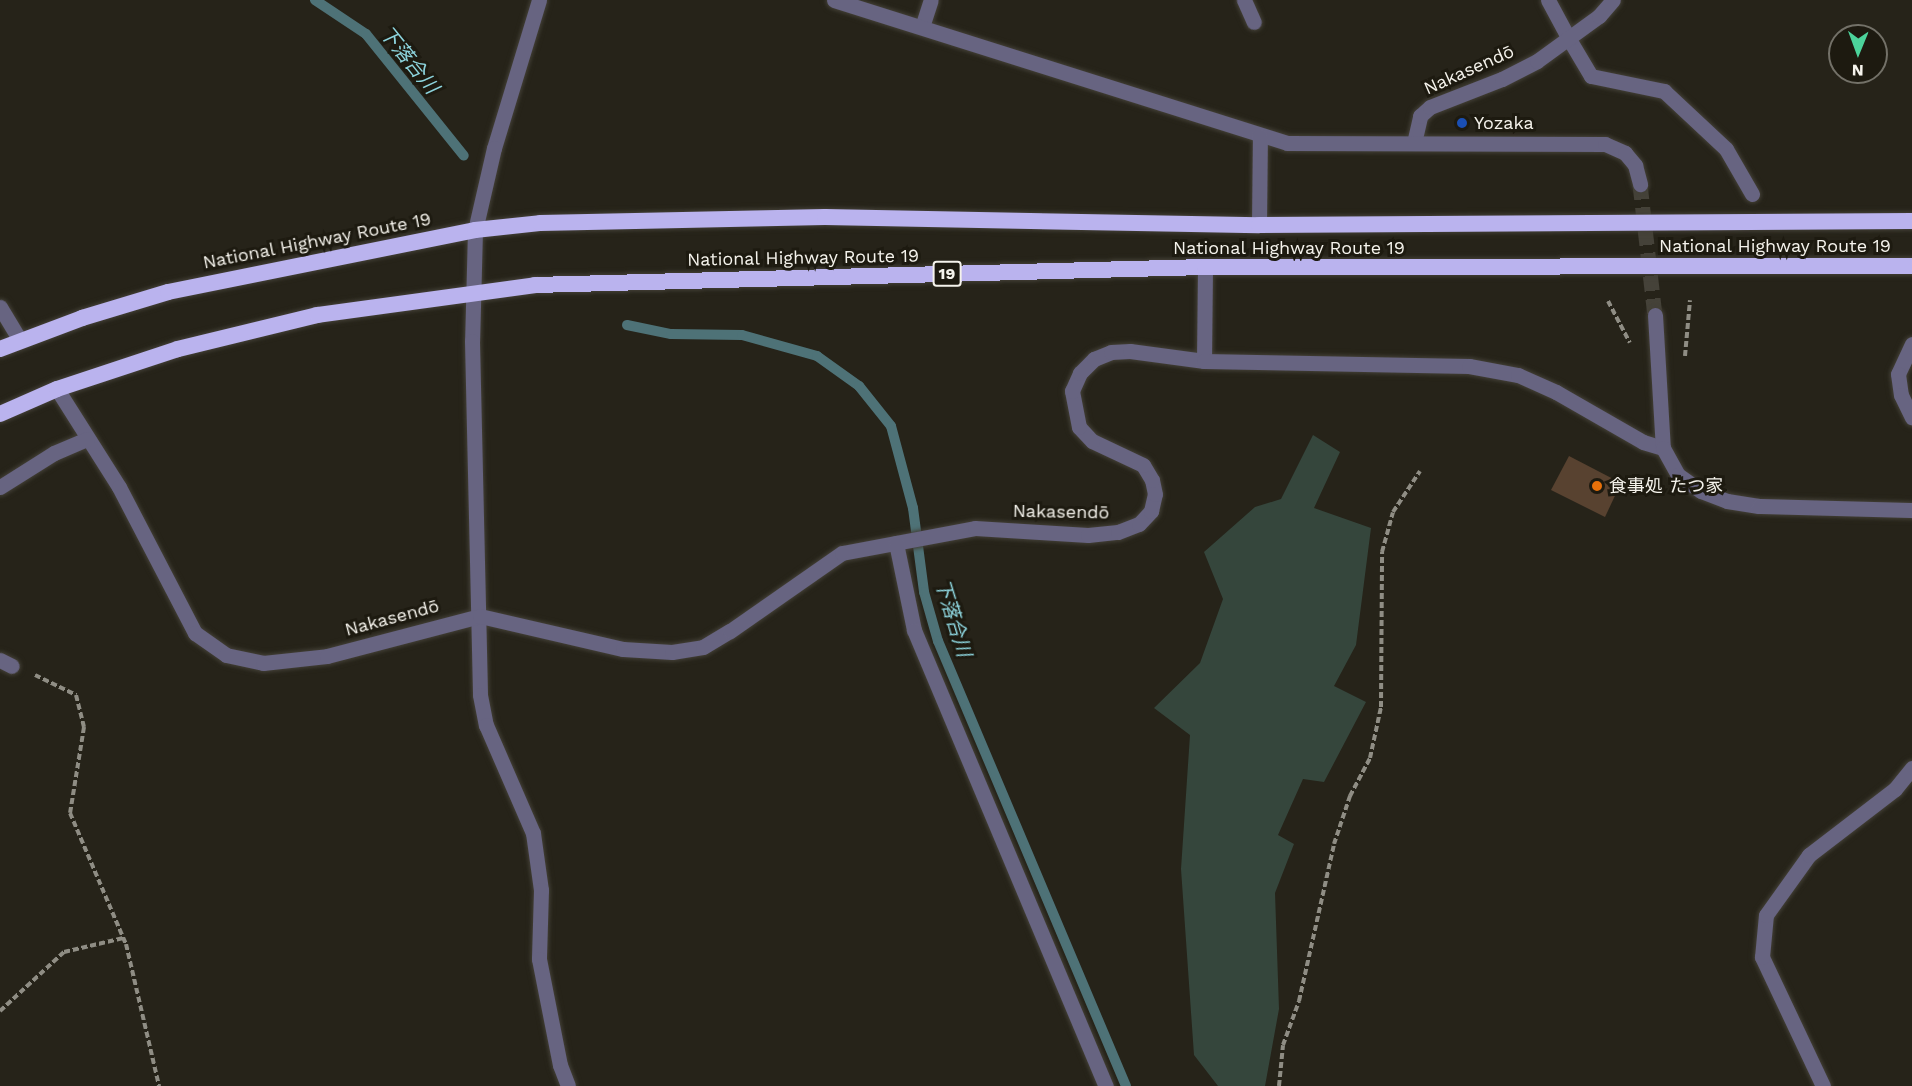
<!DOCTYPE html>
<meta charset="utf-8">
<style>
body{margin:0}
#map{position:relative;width:1912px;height:1086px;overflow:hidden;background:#262319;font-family:"Work Sans","Noto Sans JP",sans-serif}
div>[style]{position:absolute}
.green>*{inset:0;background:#35463c}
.stream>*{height:10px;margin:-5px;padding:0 5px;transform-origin:5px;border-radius:5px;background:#4e7277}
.building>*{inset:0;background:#584230}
.tertiary-tunnel>*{height:15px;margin-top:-7.5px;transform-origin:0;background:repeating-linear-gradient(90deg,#454239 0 15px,transparent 0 23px)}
.path>*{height:4px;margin-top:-2px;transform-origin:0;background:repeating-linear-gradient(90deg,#8f8d84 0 6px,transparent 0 9px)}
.roads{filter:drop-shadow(0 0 2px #434037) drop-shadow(0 0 2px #434037)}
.service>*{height:15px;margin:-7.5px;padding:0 7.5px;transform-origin:7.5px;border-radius:7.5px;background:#676481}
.minor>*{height:15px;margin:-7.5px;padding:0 7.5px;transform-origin:7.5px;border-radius:7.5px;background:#676481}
.tertiary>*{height:15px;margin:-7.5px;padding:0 7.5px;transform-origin:7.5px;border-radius:7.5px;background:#676481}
.trunk>*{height:16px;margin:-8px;padding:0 8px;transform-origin:8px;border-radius:8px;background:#bab3ee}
.dots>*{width:16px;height:16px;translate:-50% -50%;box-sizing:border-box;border:3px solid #1d1a10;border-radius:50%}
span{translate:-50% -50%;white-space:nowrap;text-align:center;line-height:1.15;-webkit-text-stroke:6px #1d1a10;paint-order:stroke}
.shield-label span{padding:2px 4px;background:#1d1a10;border:2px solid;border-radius:4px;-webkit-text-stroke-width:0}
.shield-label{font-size:16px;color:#f5f3ec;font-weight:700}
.street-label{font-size:18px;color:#f5f3ec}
.poi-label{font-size:18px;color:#f5f3ec}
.left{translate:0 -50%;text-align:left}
.water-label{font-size:20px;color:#8dd4dd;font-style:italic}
.north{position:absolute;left:1828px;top:24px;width:60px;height:60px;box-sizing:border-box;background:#1d1a10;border:2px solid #737168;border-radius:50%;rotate:181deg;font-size:16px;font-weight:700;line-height:24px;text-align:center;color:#f5f3ec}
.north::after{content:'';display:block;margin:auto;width:21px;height:27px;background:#4cd39b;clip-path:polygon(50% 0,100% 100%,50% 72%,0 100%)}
</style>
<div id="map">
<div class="green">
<div style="clip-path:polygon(1313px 435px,1340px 452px,1314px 508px,1371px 528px,1356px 645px,1334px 686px,1366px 702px,1324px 782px,1303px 779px,1278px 835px,1294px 844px,1275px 893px,1279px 1009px,1265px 1086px,1218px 1086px,1194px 1055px,1181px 869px,1190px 735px,1154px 708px,1200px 663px,1223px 599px,1204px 552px,1255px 507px,1281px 499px)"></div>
</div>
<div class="stream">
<div style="left:315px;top:0;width:61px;rotate:33.7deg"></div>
<div style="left:366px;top:34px;width:156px;rotate:51.2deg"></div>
<div style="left:627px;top:325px;width:45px;rotate:11.6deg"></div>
<div style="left:671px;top:334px;width:71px;rotate:0.8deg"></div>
<div style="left:742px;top:335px;width:78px;rotate:15.6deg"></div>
<div style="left:817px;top:356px;width:52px;rotate:35.5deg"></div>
<div style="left:859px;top:386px;width:51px;rotate:51.3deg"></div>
<div style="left:891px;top:426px;width:85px;rotate:75deg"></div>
<div style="left:913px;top:508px;width:85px;rotate:82.5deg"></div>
<div style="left:924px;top:592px;width:51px;rotate:74.1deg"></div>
<div style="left:938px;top:641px;width:483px;rotate:67.1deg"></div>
</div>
<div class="building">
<div style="clip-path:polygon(1569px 456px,1621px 483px,1605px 517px,1551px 490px)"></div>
</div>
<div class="tertiary-tunnel">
<div style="left:1640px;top:184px;width:132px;rotate:83.5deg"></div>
</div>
<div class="path">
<div style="left:1608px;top:301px;width:47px;rotate:62.4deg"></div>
<div style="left:1685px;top:356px;width:56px;rotate:-84.9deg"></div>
<div style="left:35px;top:675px;width:46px;rotate:26deg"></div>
<div style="left:76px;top:695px;width:33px;rotate:76deg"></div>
<div style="left:84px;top:727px;width:87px;rotate:99.2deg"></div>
<div style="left:70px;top:813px;width:142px;rotate:66.9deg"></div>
<div style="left:126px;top:944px;width:146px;rotate:76.9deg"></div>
<div style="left:0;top:1011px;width:87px;rotate:-42.7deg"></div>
<div style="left:64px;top:952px;width:61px;rotate:-13.3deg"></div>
<div style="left:1279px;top:1086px;width:41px;rotate:-84.4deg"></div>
<div style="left:1283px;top:1045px;width:47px;rotate:-70deg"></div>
<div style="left:1299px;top:1001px;width:161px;rotate:-77.4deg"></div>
<div style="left:1334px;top:844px;width:51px;rotate:-71.6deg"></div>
<div style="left:1350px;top:796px;width:43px;rotate:-62.2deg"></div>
<div style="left:1370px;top:758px;width:52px;rotate:-77.8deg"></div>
<div style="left:1381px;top:707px;width:155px;rotate:-89.6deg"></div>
<div style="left:1382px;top:552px;width:41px;rotate:-74.6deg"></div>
<div style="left:1393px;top:512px;width:49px;rotate:-56.6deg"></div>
</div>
<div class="roads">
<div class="service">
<div style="left:1569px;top:39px;width:43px;rotate:59.3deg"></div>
<div style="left:1591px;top:76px;width:75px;rotate:11.6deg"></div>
<div style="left:1664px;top:91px;width:85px;rotate:43.1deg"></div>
<div style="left:1726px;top:149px;width:52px;rotate:60deg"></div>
<div style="left:0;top:660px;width:13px;rotate:27deg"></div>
</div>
<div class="minor">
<div style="left:539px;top:0;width:155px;rotate:106.9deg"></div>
<div style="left:494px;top:148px;width:84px;rotate:103deg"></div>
<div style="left:475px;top:230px;width:111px;rotate:91.5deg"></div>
<div style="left:472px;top:341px;width:354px;rotate:88.7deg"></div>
<div style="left:480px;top:695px;width:31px;rotate:79deg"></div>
<div style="left:486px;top:725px;width:118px;rotate:66.5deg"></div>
<div style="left:533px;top:833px;width:58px;rotate:82deg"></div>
<div style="left:541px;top:890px;width:69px;rotate:91.7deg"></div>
<div style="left:539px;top:959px;width:108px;rotate:78.8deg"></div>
<div style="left:560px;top:1065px;width:22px;rotate:69deg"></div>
<div style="left:1244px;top:0;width:24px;rotate:66deg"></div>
<div style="left:1548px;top:0;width:44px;rotate:61.7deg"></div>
<div style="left:922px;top:27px;width:28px;rotate:-72deg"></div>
<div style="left:1414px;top:143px;width:28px;rotate:-77deg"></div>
<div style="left:1420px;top:116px;width:13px;rotate:-42deg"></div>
<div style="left:1430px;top:107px;width:77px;rotate:-21.3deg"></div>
<div style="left:1502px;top:79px;width:39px;rotate:-27deg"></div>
<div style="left:1537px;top:61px;width:77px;rotate:-36deg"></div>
<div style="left:1599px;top:16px;width:21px;rotate:-49deg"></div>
<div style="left:0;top:307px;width:39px;rotate:59deg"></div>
<div style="left:57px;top:389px;width:116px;rotate:57.7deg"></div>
<div style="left:119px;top:487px;width:165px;rotate:62.5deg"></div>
<div style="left:195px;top:633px;width:38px;rotate:35deg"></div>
<div style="left:226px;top:655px;width:38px;rotate:12deg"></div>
<div style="left:263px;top:663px;width:64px;rotate:-6.2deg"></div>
<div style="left:327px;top:656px;width:158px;rotate:-14.7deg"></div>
<div style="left:480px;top:616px;width:147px;rotate:13deg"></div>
<div style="left:623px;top:649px;width:49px;rotate:3.5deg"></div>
<div style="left:672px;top:652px;width:31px;rotate:-9deg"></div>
<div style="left:703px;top:647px;width:31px;rotate:-31deg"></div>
<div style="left:730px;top:631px;width:136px;rotate:-34.9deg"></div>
<div style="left:842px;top:553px;width:135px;rotate:-10.6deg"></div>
<div style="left:975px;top:528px;width:113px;rotate:3.5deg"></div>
<div style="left:1088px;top:535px;width:30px;rotate:-6deg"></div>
<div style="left:1118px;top:532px;width:22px;rotate:-21deg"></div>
<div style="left:1139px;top:524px;width:18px;rotate:-47deg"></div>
<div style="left:1151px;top:511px;width:17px;rotate:-77deg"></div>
<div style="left:1155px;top:494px;width:14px;rotate:-102deg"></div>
<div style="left:1152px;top:480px;width:17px;rotate:-121deg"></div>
<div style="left:1143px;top:465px;width:56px;rotate:-154.8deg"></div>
<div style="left:1092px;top:441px;width:19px;rotate:-133deg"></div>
<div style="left:1079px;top:427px;width:37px;rotate:-101deg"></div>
<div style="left:1072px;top:391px;width:20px;rotate:-66deg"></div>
<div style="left:1080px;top:373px;width:20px;rotate:-45deg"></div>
<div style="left:1094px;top:359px;width:18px;rotate:-22deg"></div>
<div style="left:1111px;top:352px;width:19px;rotate:-3deg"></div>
<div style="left:1130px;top:351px;width:75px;rotate:7.7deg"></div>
<div style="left:0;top:487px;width:64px;rotate:-32.2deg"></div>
<div style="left:54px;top:453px;width:36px;rotate:-23deg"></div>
<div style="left:896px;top:543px;width:89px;rotate:78.3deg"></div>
<div style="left:914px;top:630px;width:495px;rotate:67.2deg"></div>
<div style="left:1823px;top:1086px;width:143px;rotate:-115.3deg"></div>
<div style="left:1762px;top:957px;width:42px;rotate:-84.6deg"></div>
<div style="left:1766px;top:915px;width:74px;rotate:-54.4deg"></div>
<div style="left:1809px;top:855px;width:108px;rotate:-37.5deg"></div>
<div style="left:1895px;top:789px;width:27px;rotate:-51deg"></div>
</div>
<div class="tertiary">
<div style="left:834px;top:0;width:475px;rotate:17.5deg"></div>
<div style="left:1287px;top:143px;width:318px;rotate:0.2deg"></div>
<div style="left:1605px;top:144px;width:22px;rotate:24deg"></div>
<div style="left:1625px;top:153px;width:16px;rotate:50deg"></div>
<div style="left:1635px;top:165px;width:20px;rotate:75deg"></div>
<div style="left:1259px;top:225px;width:89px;rotate:-89.4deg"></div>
<div style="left:1205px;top:267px;width:94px;rotate:90.6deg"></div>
<div style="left:1204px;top:361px;width:265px;rotate:1.1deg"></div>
<div style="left:1469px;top:366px;width:50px;rotate:10.4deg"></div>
<div style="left:1518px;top:375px;width:42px;rotate:24.1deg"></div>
<div style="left:1556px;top:392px;width:100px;rotate:29.9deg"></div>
<div style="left:1643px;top:442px;width:21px;rotate:17deg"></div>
<div style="left:1655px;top:315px;width:133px;rotate:86.6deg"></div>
<div style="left:1663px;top:448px;width:31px;rotate:61deg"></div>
<div style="left:1678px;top:475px;width:28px;rotate:35deg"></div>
<div style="left:1701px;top:491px;width:28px;rotate:21deg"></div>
<div style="left:1727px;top:501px;width:32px;rotate:9deg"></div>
<div style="left:1759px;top:506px;width:153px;rotate:1.5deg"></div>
<div style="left:1912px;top:344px;width:33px;rotate:115deg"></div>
<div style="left:1898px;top:374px;width:21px;rotate:82deg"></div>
<div style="left:1901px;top:395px;width:25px;rotate:64deg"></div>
</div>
<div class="trunk">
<div style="left:0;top:349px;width:88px;rotate:-20.7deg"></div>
<div style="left:82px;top:318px;width:90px;rotate:-16.8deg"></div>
<div style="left:168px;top:292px;width:313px;rotate:-11.4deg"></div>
<div style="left:475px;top:230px;width:65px;rotate:-6.1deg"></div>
<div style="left:540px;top:223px;width:285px;rotate:-1.2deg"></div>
<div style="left:825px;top:217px;width:434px;rotate:1.1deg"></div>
<div style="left:1259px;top:225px;width:653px;rotate:-0.35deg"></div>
<div style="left:0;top:414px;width:62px;rotate:-23.7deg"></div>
<div style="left:57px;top:389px;width:127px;rotate:-18.3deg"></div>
<div style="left:178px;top:349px;width:143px;rotate:-13.7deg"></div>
<div style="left:317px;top:315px;width:220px;rotate:-7.8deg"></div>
<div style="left:535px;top:285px;width:670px;rotate:-1.54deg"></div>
<div style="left:1205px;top:267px;width:707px;rotate:-0.08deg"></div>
</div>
</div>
<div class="dots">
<div style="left:1462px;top:123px;background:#1a4fb4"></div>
<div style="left:1597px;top:486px;background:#e8710a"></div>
</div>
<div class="shield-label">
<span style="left:947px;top:274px">19</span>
</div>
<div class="street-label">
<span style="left:1469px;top:70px;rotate:-24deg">Nakasendō</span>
<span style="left:317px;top:241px;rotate:-11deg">National Highway Route 19</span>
<span style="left:1775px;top:246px">National Highway Route 19</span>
<span style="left:1289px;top:248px">National Highway Route 19</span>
<span style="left:803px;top:258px;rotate:-1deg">National Highway Route 19</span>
<span style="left:1061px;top:512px;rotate:1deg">Nakasendō</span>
<span style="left:392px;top:618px;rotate:-15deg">Nakasendō</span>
</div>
<div class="poi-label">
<span class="left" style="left:1474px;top:123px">Yozaka</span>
<span class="left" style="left:1609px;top:486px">食事処 たつ家</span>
</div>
<div class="water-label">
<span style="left:409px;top:60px;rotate:51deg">下落合川</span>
<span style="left:953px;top:618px;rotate:73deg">下落合川</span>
</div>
<div class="north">N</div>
</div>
